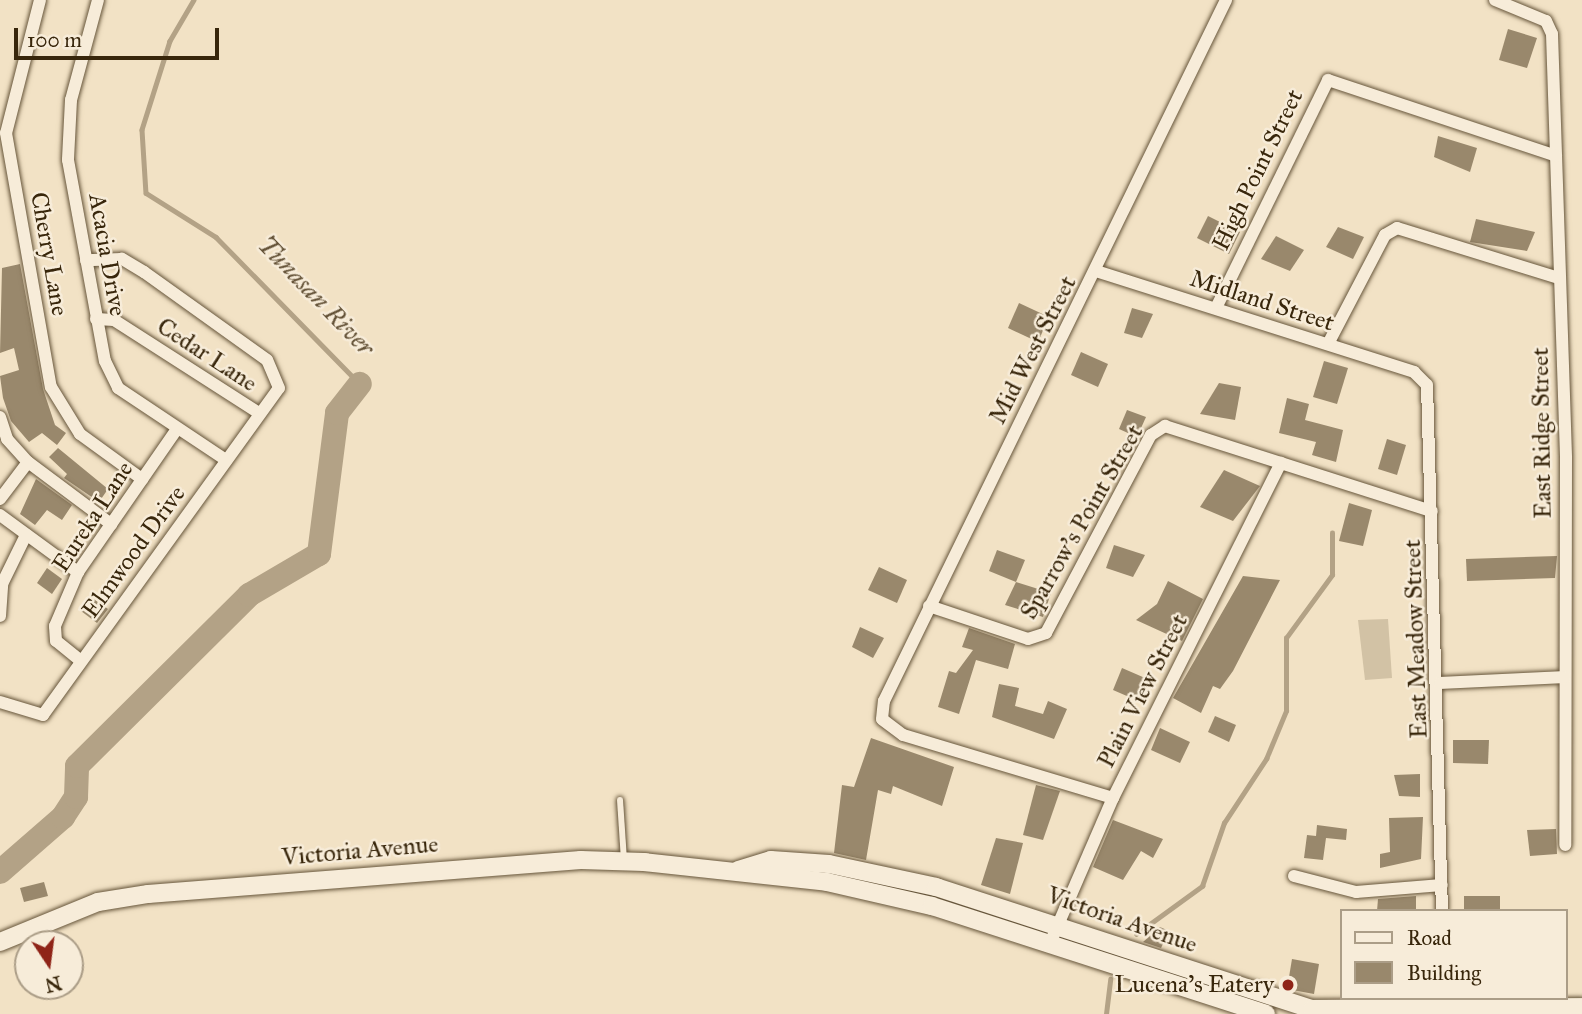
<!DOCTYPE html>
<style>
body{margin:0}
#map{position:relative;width:1582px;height:1014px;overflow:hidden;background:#f2e2c5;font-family:"IM FELL Great Primer",serif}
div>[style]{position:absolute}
.green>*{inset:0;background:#d2c2a5}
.stream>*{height:4.5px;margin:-2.25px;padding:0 2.25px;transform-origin:2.25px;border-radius:2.25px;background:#b3a286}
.river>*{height:24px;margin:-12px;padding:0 12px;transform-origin:12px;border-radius:12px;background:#b3a286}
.building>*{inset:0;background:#99886c}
.roads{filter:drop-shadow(0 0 2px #66553a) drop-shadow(0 0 2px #66553a)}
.service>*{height:6px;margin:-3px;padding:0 3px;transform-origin:3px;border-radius:3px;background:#f7ecd9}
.minor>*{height:12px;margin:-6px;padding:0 6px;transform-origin:6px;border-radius:6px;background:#f7ecd9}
.secondary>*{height:18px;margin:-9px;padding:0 9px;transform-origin:9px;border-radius:9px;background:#f7ecd9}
.dots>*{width:19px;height:19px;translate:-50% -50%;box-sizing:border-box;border:4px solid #f7ecd9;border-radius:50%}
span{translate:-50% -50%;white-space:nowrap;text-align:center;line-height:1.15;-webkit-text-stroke:5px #f7ecd9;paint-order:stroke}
.street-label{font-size:24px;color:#38260b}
.poi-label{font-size:24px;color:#38260b}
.right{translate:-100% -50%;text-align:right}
.water-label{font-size:26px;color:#635136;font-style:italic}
.legend{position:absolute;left:1340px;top:909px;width:228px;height:91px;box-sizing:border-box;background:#f7ecd9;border:2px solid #ab9d87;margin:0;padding:9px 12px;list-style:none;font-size:21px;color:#38260b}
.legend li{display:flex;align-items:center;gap:14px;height:35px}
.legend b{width:35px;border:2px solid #ab9d87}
.north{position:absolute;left:14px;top:930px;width:70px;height:70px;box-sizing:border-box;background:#f7ecd9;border:2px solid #ab9d87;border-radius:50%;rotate:167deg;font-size:19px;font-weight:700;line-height:28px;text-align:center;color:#38260b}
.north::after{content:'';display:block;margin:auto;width:24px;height:32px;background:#8f2418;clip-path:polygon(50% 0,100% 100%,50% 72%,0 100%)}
.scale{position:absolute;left:14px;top:28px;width:205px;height:32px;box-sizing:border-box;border:4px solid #38260b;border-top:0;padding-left:9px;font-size:21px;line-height:24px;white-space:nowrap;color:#38260b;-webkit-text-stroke:5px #f7ecd9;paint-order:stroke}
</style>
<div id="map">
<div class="green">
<div style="clip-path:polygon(1388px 619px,1392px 678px,1365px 680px,1358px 620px)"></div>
</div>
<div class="stream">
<div style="left:194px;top:0;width:48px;rotate:120.3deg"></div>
<div style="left:170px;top:41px;width:93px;rotate:107.5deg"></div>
<div style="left:142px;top:130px;width:63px;rotate:86.4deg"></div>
<div style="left:146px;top:193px;width:83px;rotate:32.2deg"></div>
<div style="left:216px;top:237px;width:206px;rotate:45.6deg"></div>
<div style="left:1136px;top:934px;width:82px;rotate:-36deg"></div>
<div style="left:1202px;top:886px;width:67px;rotate:-70.8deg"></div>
<div style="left:1224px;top:823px;width:77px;rotate:-56.7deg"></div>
<div style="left:1266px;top:759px;width:52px;rotate:-67.4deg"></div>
<div style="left:1286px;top:711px;width:73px;rotate:-90deg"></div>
<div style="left:1286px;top:638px;width:78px;rotate:-53.9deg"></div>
<div style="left:1332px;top:575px;width:42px;rotate:-90deg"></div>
<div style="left:1106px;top:1014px;width:35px;rotate:-83deg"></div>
</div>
<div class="river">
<div style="left:0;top:872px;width:84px;rotate:-41.1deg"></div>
<div style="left:63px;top:817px;width:24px;rotate:-57deg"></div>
<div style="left:76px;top:797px;width:31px;rotate:-88deg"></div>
<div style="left:77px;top:766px;width:243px;rotate:-44.8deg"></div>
<div style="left:249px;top:595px;width:81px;rotate:-30.4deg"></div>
<div style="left:319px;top:554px;width:142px;rotate:-82.7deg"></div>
<div style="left:337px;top:413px;width:37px;rotate:-52deg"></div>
</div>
<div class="building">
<div style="clip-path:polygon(1508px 29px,1537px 38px,1527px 68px,1499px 60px)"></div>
<div style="clip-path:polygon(1438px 136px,1477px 148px,1470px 172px,1434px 157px)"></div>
<div style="clip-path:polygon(1208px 216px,1240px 232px,1229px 254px,1197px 238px)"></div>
<div style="clip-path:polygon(1476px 219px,1535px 232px,1527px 251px,1470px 242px)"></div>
<div style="clip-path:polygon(1338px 227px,1364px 237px,1353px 259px,1326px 247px)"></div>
<div style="clip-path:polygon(1276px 236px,1304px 250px,1290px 271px,1261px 259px)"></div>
<div style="clip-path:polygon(20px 264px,43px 389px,55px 425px,66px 433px,57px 445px,42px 433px,29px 442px,11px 421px,3px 398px,0 376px,19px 370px,14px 348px,0 353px,2px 268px)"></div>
<div style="clip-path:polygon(1019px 303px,1049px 317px,1038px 342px,1008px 328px)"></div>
<div style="clip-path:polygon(1132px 308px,1153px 314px,1142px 338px,1124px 333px)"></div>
<div style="clip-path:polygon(1081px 352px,1108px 364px,1098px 387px,1071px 375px)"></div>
<div style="clip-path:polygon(1324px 361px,1348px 368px,1337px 404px,1313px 397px)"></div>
<div style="clip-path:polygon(1219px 383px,1241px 387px,1235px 420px,1200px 414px)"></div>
<div style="clip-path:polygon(1287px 398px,1309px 404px,1305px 420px,1343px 430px,1336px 462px,1312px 455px,1316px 442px,1279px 433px)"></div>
<div style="clip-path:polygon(1127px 410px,1146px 417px,1137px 437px,1119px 429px)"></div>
<div style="clip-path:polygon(1387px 439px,1406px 445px,1397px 475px,1378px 469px)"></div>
<div style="clip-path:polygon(58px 448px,108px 489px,99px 502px,64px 478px,67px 474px,49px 457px)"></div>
<div style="clip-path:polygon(1224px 470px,1260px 486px,1233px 521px,1200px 507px)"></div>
<div style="clip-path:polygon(36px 479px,72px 505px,62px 520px,47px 510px,35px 525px,20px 514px)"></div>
<div style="clip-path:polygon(1349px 503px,1372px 510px,1363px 546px,1339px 541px)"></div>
<div style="clip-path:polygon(1114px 545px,1145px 555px,1133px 577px,1106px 568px)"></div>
<div style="clip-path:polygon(997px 550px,1025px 560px,1016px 582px,989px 571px)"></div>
<div style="clip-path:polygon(1557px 556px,1555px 578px,1467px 581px,1466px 559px)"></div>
<div style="clip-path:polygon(879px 567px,907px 580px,897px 603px,868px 590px)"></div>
<div style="clip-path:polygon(47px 568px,62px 579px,52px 594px,37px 583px)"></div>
<div style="clip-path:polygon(1243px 576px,1280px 580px,1233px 671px,1220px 689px,1213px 686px,1201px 713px,1173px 698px)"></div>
<div style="clip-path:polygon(1168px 581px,1203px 599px,1182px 641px,1136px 620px,1157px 604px)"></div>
<div style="clip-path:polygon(1016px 582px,1051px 593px,1043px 617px,1005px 605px)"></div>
<div style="clip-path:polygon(92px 598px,108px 609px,97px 623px,81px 611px)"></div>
<div style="clip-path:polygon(860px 627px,884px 638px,873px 658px,852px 647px)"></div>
<div style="clip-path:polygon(969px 628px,1015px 644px,1008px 669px,976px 660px,959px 714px,938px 707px,949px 671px,956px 673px,973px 650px,962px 647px)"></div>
<div style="clip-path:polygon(1122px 668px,1152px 681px,1143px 703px,1113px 690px)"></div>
<div style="clip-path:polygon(999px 684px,1019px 688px,1015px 706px,1043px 714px,1048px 701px,1067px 709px,1054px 739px,992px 717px)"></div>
<div style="clip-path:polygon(1215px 716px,1236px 725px,1229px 742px,1208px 732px)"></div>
<div style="clip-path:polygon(1160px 728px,1190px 742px,1180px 763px,1151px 750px)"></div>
<div style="clip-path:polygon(871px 738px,954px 767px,942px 806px,893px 786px,891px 794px,878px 790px,866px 860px,834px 853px,842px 785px,854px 787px)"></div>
<div style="clip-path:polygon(1453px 740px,1489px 740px,1488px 764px,1453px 763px)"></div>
<div style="clip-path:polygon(1420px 774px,1420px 797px,1399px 796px,1394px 775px)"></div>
<div style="clip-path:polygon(1036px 785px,1060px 791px,1043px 840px,1023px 835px)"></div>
<div style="clip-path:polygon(1423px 817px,1421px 859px,1380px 868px,1380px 854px,1390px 852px,1389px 818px)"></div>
<div style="clip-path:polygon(1113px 820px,1163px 839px,1153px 858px,1141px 851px,1123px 880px,1093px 867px)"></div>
<div style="clip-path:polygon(1317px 825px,1347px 829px,1346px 840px,1326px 838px,1323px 860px,1304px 858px,1307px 835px,1316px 836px)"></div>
<div style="clip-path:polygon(1556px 829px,1557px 854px,1530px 856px,1527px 830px)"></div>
<div style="clip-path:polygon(996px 838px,1023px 843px,1010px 894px,981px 885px)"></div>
<div style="clip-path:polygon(44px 882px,48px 896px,24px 902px,20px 888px)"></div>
<div style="clip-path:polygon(1416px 896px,1416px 911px,1377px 911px,1378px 899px)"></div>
<div style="clip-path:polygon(1464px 896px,1500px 896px,1500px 911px,1464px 911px)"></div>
<div style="clip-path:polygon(1160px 927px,1169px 931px,1161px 948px,1143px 942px)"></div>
<div style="clip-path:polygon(1292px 959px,1319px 964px,1314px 994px,1287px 989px)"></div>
</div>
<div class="roads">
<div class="service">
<div style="left:620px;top:800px;width:61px;rotate:86.2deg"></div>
</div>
<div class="minor">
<div style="left:40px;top:0;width:137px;rotate:104.3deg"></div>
<div style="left:6px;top:133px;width:258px;rotate:80deg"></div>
<div style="left:51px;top:387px;width:55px;rotate:58.3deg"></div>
<div style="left:80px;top:434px;width:77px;rotate:36deg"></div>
<div style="left:98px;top:0;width:104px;rotate:105.1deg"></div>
<div style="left:71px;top:100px;width:60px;rotate:92.9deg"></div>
<div style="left:68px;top:160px;width:204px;rotate:79.6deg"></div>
<div style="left:105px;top:361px;width:30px;rotate:64deg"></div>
<div style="left:118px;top:388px;width:130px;rotate:33.7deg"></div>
<div style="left:1495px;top:0;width:55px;rotate:22.4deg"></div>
<div style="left:1546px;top:21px;width:14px;rotate:65deg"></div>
<div style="left:1552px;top:34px;width:424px;rotate:88.1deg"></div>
<div style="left:1566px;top:458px;width:387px;rotate:90.1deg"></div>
<div style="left:1096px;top:271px;width:334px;rotate:17.6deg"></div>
<div style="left:1414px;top:372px;width:18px;rotate:45deg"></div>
<div style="left:1427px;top:385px;width:526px;rotate:88.37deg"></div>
<div style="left:1216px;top:308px;width:254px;rotate:-63.8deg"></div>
<div style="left:1328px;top:80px;width:240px;rotate:18.4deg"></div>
<div style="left:96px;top:319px;width:18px;rotate:3deg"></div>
<div style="left:114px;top:320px;width:169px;rotate:32.7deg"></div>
<div style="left:1328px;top:344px;width:123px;rotate:-62.4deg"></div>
<div style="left:1385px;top:235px;width:14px;rotate:-30deg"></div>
<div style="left:1397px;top:228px;width:170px;rotate:17.2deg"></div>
<div style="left:0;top:417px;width:23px;rotate:72deg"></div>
<div style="left:7px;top:439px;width:31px;rotate:48deg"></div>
<div style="left:28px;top:462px;width:104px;rotate:36.8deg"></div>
<div style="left:0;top:499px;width:46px;rotate:-52.9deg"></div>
<div style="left:0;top:515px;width:97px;rotate:36.2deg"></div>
<div style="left:929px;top:606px;width:104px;rotate:18.4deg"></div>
<div style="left:1028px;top:639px;width:19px;rotate:-18deg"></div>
<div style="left:1046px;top:633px;width:224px;rotate:-62.1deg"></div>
<div style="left:1151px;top:435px;width:17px;rotate:-33deg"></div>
<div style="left:1165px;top:426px;width:280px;rotate:17.7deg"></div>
<div style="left:0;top:616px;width:32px;rotate:-86deg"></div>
<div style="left:2px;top:584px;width:55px;rotate:-63.9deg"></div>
<div style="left:81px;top:661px;width:32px;rotate:-141deg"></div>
<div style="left:56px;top:641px;width:15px;rotate:-94deg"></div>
<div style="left:55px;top:626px;width:59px;rotate:-66.9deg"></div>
<div style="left:78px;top:572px;width:174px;rotate:-55.3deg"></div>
<div style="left:1440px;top:683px;width:125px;rotate:-2.7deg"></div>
<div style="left:0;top:702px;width:45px;rotate:16.8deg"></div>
<div style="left:43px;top:715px;width:403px;rotate:-54.2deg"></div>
<div style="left:279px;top:388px;width:30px;rotate:-113deg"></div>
<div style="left:267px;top:360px;width:151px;rotate:-144.4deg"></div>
<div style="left:144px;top:272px;width:26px;rotate:-149deg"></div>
<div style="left:122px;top:259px;width:36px;rotate:178deg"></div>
<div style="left:1113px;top:798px;width:219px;rotate:-163.3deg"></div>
<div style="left:903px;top:735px;width:26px;rotate:-143deg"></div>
<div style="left:882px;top:719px;width:18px;rotate:-84deg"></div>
<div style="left:884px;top:701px;width:780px;rotate:-63.99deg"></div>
<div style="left:1294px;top:876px;width:64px;rotate:14.5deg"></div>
<div style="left:1356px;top:892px;width:86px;rotate:-4.7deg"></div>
<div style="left:1051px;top:941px;width:156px;rotate:-66.6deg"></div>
<div style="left:1113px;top:798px;width:375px;rotate:-63.4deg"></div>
</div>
<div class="secondary">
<div style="left:738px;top:870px;width:34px;rotate:-17deg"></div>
<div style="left:771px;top:860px;width:58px;rotate:3.9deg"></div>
<div style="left:829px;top:864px;width:109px;rotate:12.1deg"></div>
<div style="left:936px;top:887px;width:395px;rotate:18deg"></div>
<div style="left:1312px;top:1009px;width:270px;rotate:-0.4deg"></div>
<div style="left:0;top:942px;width:106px;rotate:-22.2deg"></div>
<div style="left:98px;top:902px;width:51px;rotate:-9.1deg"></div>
<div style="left:148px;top:894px;width:434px;rotate:-4.5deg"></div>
<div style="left:581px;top:860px;width:63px;rotate:1.8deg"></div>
<div style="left:644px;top:862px;width:184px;rotate:6.2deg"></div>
<div style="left:827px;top:882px;width:108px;rotate:12.9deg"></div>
<div style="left:932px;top:906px;width:351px;rotate:17.9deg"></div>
</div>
</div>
<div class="dots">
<div style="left:1288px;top:985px;background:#8f2418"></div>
</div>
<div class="street-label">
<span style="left:1258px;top:170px;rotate:-64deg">High Point Street</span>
<span style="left:49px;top:254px;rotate:80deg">Cherry Lane</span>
<span style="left:107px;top:255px;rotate:80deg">Acacia Drive</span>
<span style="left:1262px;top:301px;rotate:18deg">Midland Street</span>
<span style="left:1033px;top:350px;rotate:-63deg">Mid West Street</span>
<span style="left:207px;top:355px;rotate:33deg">Cedar Lane</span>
<span style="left:1542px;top:433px;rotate:-91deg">East Ridge Street</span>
<span style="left:93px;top:517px;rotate:-57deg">Eureka Lane</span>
<span style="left:1082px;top:522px;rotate:-60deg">Sparrow's Point Street</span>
<span style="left:134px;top:552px;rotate:-54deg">Elmwood Drive</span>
<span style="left:1416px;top:639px;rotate:-92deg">East Meadow Street</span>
<span style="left:1143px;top:691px;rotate:-63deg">Plain View Street</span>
<span style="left:360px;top:851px;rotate:-5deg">Victoria Avenue</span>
<span style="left:1122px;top:920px;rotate:19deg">Victoria Avenue</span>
</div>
<div class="poi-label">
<span class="right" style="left:1274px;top:985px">Lucena's Eatery</span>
</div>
<div class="water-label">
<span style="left:316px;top:296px;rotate:46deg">Tunasan River</span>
</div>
<ul class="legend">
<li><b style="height:9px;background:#f7ecd9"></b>Road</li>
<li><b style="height:19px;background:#99886c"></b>Building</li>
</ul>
<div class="north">N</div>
<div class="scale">100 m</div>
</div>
